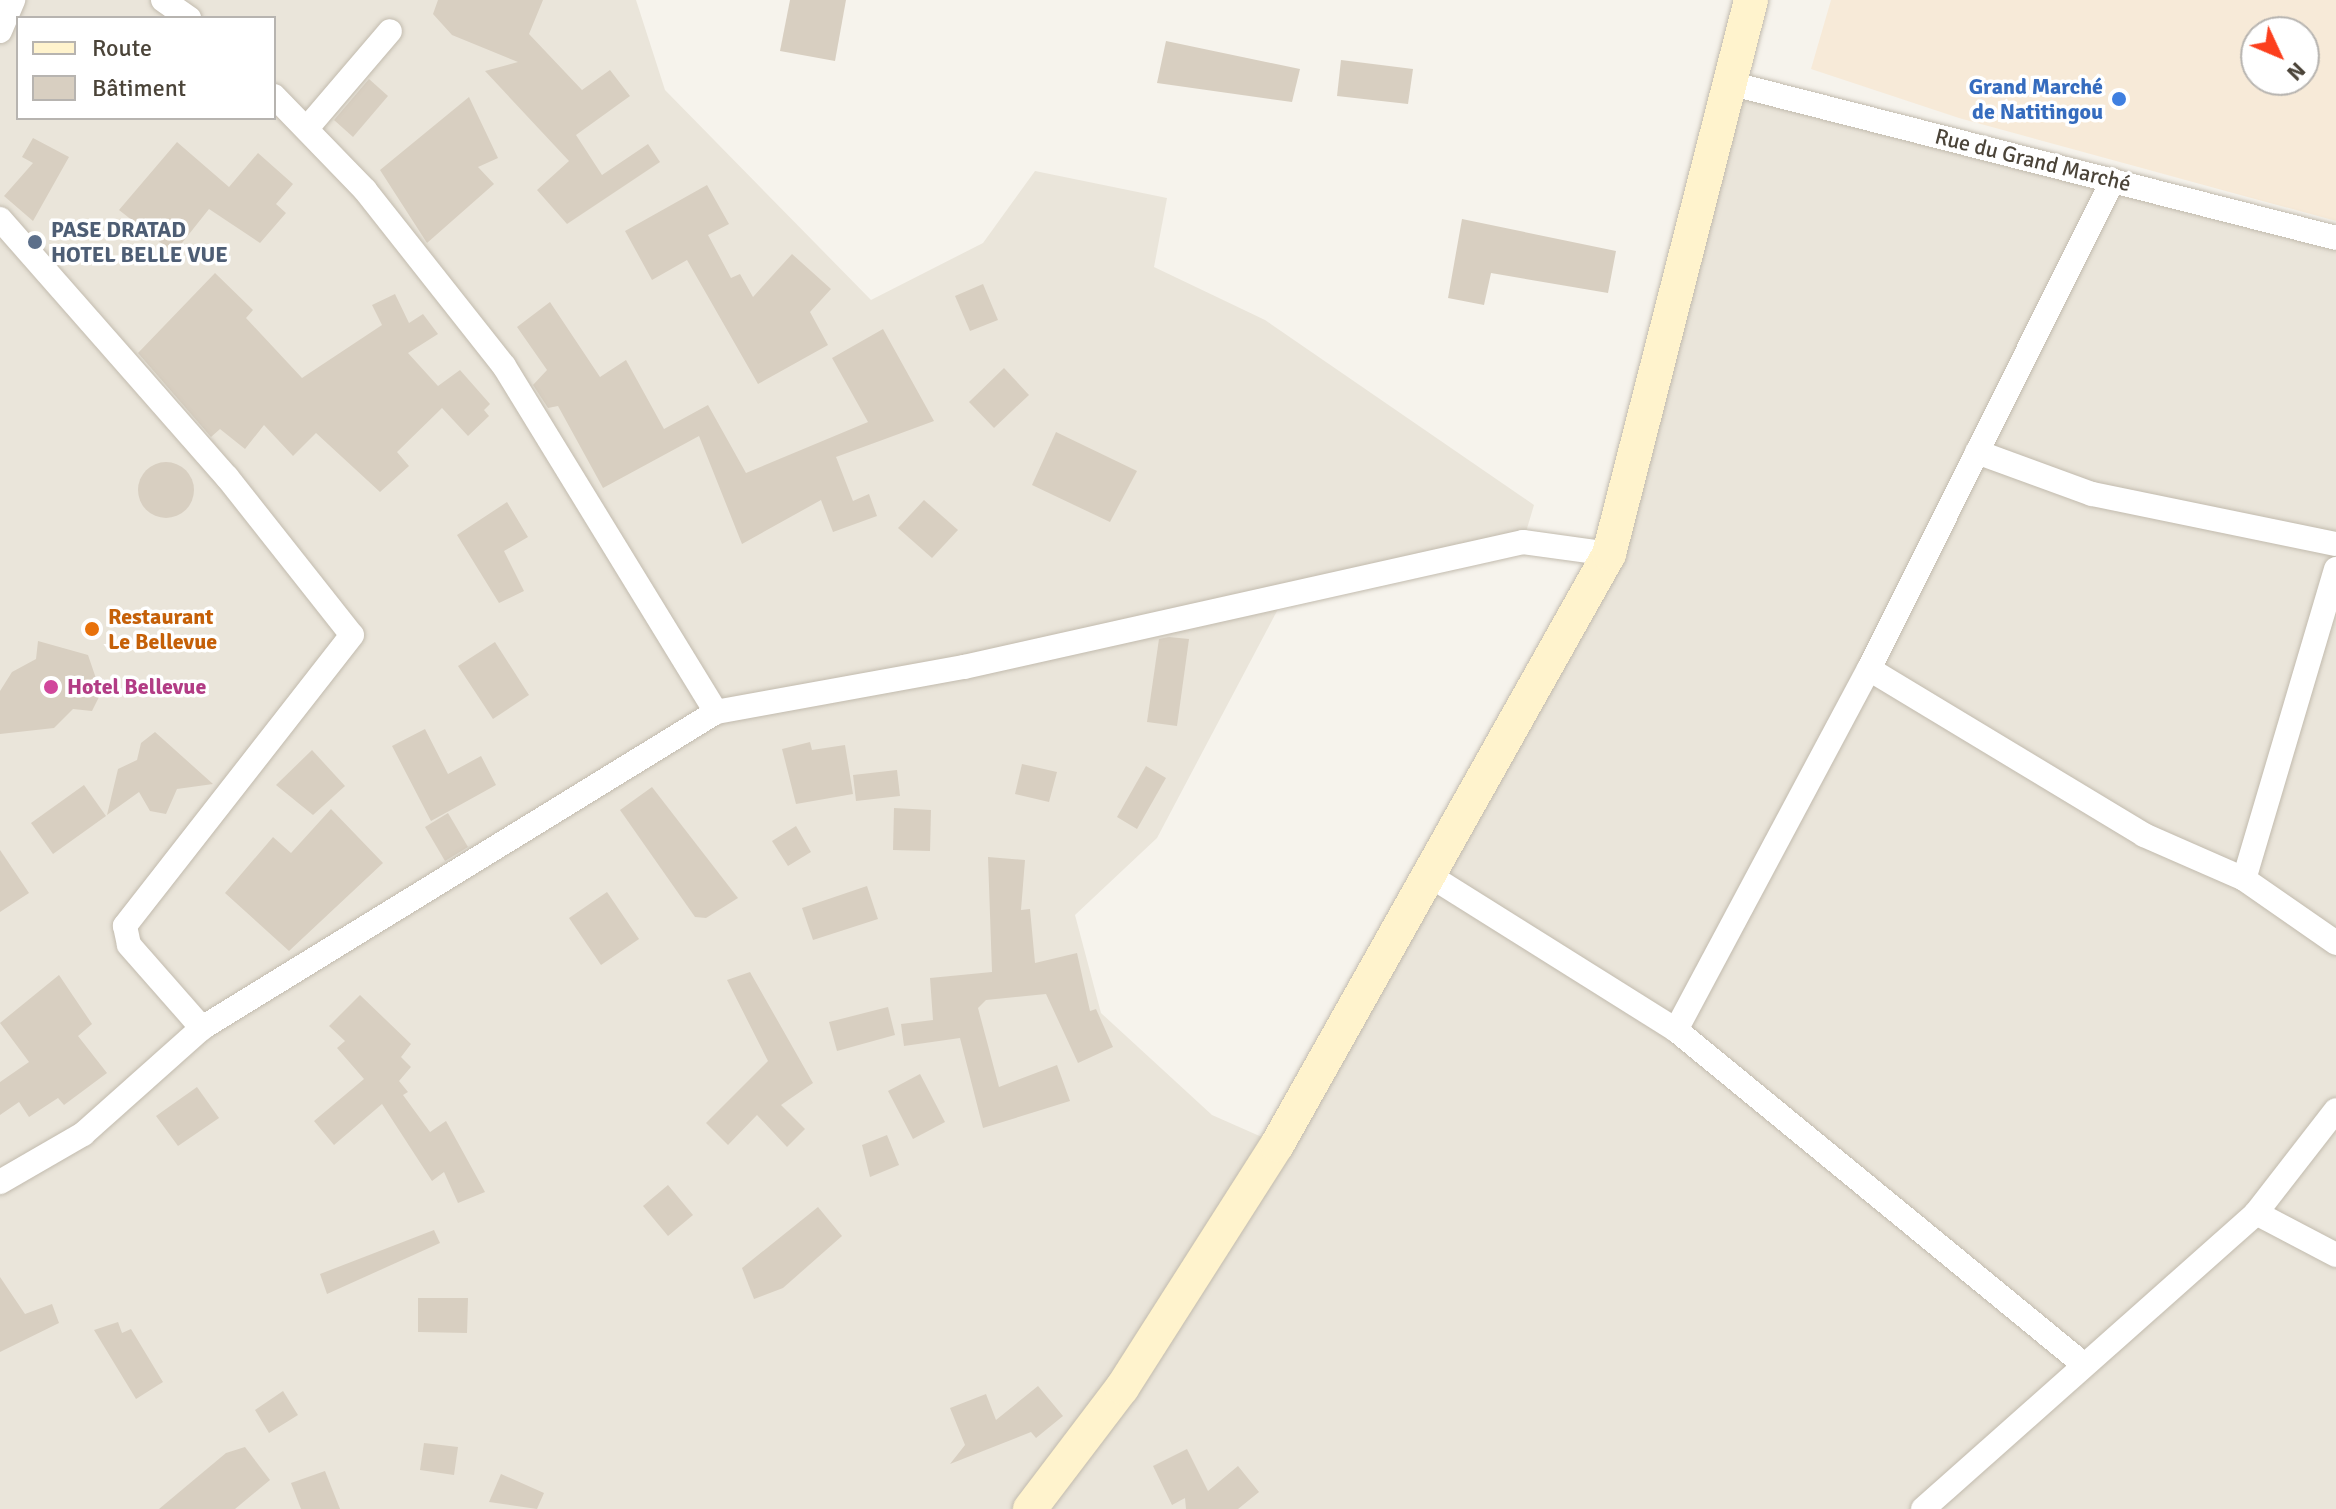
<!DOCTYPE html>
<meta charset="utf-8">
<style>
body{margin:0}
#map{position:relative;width:2336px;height:1509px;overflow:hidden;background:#f6f3ec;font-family:Signika,sans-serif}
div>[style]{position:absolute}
.residential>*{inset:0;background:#eae5da}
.commercial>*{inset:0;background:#f7ead8}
.building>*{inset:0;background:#d8cfc1}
.round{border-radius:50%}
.roads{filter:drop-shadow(0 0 2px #c2bbae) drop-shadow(0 0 2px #c2bbae)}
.street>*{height:24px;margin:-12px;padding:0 12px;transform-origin:12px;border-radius:12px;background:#fff}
.secondary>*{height:34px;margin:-17px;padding:0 17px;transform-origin:17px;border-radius:17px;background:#fff3cd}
.dots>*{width:22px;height:22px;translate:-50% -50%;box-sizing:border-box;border:4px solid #fff;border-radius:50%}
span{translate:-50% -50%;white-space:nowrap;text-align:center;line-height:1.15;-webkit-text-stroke:7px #fff;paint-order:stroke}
.shop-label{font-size:22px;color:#366cbe;font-weight:700}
.right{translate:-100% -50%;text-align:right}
.street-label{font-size:22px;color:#4b4439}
.service-label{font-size:22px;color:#4e5e75;font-weight:700}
.left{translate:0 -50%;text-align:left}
.food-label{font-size:22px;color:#c56008;font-weight:700}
.hotel-label{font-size:22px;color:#b23c85;font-weight:700}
.legend{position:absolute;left:16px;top:16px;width:260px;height:104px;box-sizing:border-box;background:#fff;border:2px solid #b7b4b0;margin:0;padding:10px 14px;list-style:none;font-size:24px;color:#4b4439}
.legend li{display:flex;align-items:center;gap:16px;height:40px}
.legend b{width:40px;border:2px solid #b7b4b0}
.north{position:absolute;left:2240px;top:16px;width:80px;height:80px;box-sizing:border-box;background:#fff;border:2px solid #b7b4b0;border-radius:50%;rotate:134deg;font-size:22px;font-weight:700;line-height:32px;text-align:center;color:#4b4439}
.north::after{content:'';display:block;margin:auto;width:28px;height:36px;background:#fc3f1d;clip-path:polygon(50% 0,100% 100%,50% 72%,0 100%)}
</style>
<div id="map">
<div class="residential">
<div style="clip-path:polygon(evenodd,0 0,636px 0,665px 90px,871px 300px,983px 243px,1035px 171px,1167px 198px,1154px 267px,1265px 320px,1534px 505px,1523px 542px,1286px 594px,1157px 838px,1075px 915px,1101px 1013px,1212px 1115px,1273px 1142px,1579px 598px,1732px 88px,2336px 243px,2336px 1509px,0 1509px,0 0,18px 18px,274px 18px,274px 118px,18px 118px,18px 18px)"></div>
</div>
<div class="commercial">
<div style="clip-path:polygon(evenodd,1831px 0,2336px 0,2336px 221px,1959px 118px,1811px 69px,1831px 0,2256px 32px,2304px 32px,2304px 80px,2256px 80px,2256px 32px)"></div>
</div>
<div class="building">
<div style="clip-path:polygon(438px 0,543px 0,529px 34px,582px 90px,610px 70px,630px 96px,576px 135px,602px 175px,648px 144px,660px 162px,567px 224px,537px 190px,569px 161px,485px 71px,518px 62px,452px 35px,433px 14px)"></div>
<div style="clip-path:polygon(790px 0,846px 0,835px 61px,780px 51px)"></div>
<div style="clip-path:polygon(1166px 41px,1300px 69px,1292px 102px,1157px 83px)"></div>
<div style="clip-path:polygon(1341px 60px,1413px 69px,1408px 104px,1337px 96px)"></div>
<div style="clip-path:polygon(369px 79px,388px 96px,353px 137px,334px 120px)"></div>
<div style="clip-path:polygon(469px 97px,498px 158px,478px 167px,494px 184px,427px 243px,380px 170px)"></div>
<div style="clip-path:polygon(33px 138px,69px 157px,33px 221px,4px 196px,33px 163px,22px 157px)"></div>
<div style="clip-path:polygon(177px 142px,229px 187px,258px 153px,293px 184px,276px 204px,286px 213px,260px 243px,209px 209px,174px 253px,119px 210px)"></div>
<div style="clip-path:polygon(707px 185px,729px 224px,708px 235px,731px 278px,740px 274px,753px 297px,792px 254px,831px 289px,810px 312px,828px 345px,758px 384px,687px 260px,652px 280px,625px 231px)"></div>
<div style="clip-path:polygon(1462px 219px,1616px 251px,1608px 293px,1491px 273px,1484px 305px,1448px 298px)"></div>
<div style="clip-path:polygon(215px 273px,253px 310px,246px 318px,302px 378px,382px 325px,372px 305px,395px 294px,409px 323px,423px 314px,438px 334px,408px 353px,438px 386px,460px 370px,490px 404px,484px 410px,489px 416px,468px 436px,442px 408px,397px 452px,409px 466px,380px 492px,316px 433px,293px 456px,264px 425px,245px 449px,220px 429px,211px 437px,138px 353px)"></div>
<div style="clip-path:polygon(983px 284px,998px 320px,970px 331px,955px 296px)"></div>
<div style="clip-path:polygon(550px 302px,600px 377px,626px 360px,664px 429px,708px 405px,746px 473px,868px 422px,832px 358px,883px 329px,934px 421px,836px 457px,853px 501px,869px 494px,877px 516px,833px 532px,821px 500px,742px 544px,699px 436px,603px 488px,558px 406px,548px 408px,533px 385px,547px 370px,517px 327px)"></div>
<div style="clip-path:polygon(1004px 368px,1029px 395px,994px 428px,969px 402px)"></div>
<div style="clip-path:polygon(1056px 432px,1137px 471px,1110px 522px,1032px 485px)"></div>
<div class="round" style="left:138px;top:462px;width:56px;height:56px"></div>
<div style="clip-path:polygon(924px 500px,958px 530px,932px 558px,898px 528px)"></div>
<div style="clip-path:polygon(507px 502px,528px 537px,504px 551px,524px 591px,499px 603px,457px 535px)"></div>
<div style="clip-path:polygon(1169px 637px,1189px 639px,1177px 726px,1147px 722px,1159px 639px)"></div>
<div style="clip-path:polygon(38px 641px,88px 655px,101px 693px,92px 711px,73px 709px,54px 728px,0 734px,0 691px,12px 672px,36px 659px)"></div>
<div style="clip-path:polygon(495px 642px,529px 695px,493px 719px,458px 666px)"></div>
<div style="clip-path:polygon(425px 729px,448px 774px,481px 756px,496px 785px,431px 821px,392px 746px)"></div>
<div style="clip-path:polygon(155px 732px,213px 784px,177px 789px,166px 814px,150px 811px,139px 792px,107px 815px,118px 769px,137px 760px,141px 743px)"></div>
<div style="clip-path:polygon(810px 742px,812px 750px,845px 745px,853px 794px,796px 804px,782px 749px)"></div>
<div style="clip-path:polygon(312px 750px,345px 786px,313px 815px,276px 785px)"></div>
<div style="clip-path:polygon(1022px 764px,1057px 772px,1049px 802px,1015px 794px)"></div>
<div style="clip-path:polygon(1146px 766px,1166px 778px,1137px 829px,1117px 817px)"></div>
<div style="clip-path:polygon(897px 770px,900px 796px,856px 801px,853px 775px)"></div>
<div style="clip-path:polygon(84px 785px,106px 816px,53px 854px,31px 823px)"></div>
<div style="clip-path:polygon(652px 787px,738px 898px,706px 918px,695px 917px,620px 810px)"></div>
<div style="clip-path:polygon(894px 808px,931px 810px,930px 851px,893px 850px)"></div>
<div style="clip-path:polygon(331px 809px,383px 863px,289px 951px,225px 893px,273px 837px,291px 853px)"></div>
<div style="clip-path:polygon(448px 813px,468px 847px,445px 861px,425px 827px)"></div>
<div style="clip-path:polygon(796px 826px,811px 852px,788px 866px,772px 841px)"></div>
<div style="clip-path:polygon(0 850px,29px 893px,0 912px)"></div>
<div style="clip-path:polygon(988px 857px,1025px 860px,1021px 910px,1030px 909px,1035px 963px,1077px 953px,1090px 1011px,1096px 1009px,1113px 1047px,1078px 1063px,1046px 994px,986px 1000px,978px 1008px,999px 1087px,1057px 1065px,1070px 1101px,983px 1128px,960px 1038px,904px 1046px,901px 1024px,933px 1020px,930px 978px,992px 972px)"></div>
<div style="clip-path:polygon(867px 886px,878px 919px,813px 940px,802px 908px)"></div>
<div style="clip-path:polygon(607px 892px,639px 939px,601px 965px,569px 918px)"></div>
<div style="clip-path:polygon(750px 972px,813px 1083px,781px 1105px,805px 1129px,787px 1147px,757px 1115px,728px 1145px,706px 1123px,768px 1061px,727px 980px)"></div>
<div style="clip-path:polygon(59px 975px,92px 1024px,78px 1036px,107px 1073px,64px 1105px,58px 1098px,29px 1117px,19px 1102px,0 1115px,0 1082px,29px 1062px,0 1023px)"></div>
<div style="clip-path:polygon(360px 995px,411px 1044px,401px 1057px,411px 1067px,399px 1081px,408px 1092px,403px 1095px,430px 1132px,446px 1121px,485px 1192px,458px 1203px,444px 1172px,432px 1181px,382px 1104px,334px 1145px,314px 1121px,364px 1079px,337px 1048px,345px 1041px,329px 1026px)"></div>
<div style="clip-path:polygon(888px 1007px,895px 1035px,837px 1051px,829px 1022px)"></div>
<div style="clip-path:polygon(920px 1074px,945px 1122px,913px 1139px,888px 1091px)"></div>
<div style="clip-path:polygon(197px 1087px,219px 1118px,178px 1146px,156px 1116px)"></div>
<div style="clip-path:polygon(887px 1135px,899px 1165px,870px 1177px,862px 1145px)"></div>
<div style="clip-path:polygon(668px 1185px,693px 1215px,668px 1236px,643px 1206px)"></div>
<div style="clip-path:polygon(818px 1207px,842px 1236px,783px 1288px,754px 1299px,742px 1268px)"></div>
<div style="clip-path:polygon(434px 1230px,440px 1243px,327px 1294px,320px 1274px)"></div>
<div style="clip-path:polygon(0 1277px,25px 1314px,52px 1304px,59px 1323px,0 1352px)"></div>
<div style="clip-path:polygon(418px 1298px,468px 1298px,467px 1333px,418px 1332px)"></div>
<div style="clip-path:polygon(118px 1322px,122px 1333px,131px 1329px,163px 1382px,136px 1399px,94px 1330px)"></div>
<div style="clip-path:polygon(1038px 1386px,1063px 1416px,1036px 1438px,1031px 1432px,950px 1464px,965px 1445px,950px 1408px,986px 1394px,996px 1420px)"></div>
<div style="clip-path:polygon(283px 1391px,298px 1415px,269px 1433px,255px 1410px)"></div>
<div style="clip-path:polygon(424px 1443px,458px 1447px,454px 1475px,420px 1470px)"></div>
<div style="clip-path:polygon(245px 1447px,270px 1480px,235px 1509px,159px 1509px,226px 1453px)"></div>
<div style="clip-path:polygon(1187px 1449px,1208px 1491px,1238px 1466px,1259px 1492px,1238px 1509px,1186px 1509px,1185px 1498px,1172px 1505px,1153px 1466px)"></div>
<div style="clip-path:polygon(325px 1471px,340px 1509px,301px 1509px,291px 1483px)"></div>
<div style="clip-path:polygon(501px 1474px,544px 1493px,537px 1509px,489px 1502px)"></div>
</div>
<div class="roads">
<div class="street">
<div style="left:163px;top:0;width:32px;rotate:35deg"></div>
<div style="left:0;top:31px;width:34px;rotate:-67deg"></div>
<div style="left:1729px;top:83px;width:626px;rotate:14.32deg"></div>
<div style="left:274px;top:96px;width:131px;rotate:45.9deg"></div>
<div style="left:365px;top:190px;width:224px;rotate:51.7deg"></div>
<div style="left:504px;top:366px;width:406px;rotate:58.5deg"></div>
<div style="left:308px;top:127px;width:126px;rotate:-49.5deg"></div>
<div style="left:0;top:219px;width:344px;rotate:48.7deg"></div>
<div style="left:227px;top:477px;width:201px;rotate:51.7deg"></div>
<div style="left:352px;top:635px;width:369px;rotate:128deg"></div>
<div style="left:125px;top:926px;width:19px;rotate:78deg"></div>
<div style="left:129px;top:945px;width:111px;rotate:48.7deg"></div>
<div style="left:1977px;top:452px;width:122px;rotate:20.1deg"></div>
<div style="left:2092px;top:494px;width:249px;rotate:11.6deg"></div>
<div style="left:2336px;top:569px;width:323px;rotate:106.5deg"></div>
<div style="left:2244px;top:879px;width:112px;rotate:34.8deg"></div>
<div style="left:1869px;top:669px;width:321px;rotate:31.1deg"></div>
<div style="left:2144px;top:835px;width:109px;rotate:23.7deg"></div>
<div style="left:1432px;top:877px;width:288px;rotate:32.1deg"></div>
<div style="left:1676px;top:1030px;width:525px;rotate:39.36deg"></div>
<div style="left:1676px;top:1030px;width:409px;rotate:-61.9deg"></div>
<div style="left:1869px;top:669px;width:546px;rotate:-63.48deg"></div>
<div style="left:0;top:1182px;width:96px;rotate:-30deg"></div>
<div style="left:83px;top:1134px;width:159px;rotate:-41.7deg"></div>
<div style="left:202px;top:1028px;width:603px;rotate:-31.58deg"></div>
<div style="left:716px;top:712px;width:252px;rotate:-10.3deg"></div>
<div style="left:964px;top:667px;width:573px;rotate:-12.6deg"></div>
<div style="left:1523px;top:542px;width:87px;rotate:7.9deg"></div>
<div style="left:2256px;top:1213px;width:90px;rotate:27.7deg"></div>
<div style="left:1923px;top:1509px;width:446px;rotate:-41.6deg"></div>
<div style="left:2256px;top:1213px;width:130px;rotate:-52.2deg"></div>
</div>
<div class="secondary">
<div style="left:1030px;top:1509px;width:152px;rotate:-52.8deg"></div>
<div style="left:1122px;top:1388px;width:288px;rotate:-57.5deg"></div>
<div style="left:1277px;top:1145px;width:678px;rotate:-60.67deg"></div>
<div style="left:1609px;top:554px;width:572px;rotate:-75.62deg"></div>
</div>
</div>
<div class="dots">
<div style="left:2119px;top:99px;background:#3f7fe0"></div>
<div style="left:35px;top:242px;background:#5c6f8a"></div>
<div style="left:92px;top:629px;background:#e8710a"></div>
<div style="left:51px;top:687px;background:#d1479c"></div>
</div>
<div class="shop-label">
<span class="right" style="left:2103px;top:99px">Grand Marché<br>de Natitingou</span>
</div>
<div class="street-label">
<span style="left:2033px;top:160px;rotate:14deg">Rue du Grand Marché</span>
</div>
<div class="service-label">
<span class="left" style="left:51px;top:242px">PASE DRATAD<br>HOTEL BELLE VUE</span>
</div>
<div class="food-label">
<span class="left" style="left:108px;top:629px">Restaurant<br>Le Bellevue</span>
</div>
<div class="hotel-label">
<span class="left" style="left:67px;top:687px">Hotel Bellevue</span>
</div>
<ul class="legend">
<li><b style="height:10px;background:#fff3cd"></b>Route</li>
<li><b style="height:22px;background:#d8cfc1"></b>Bâtiment</li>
</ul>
<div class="north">N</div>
</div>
